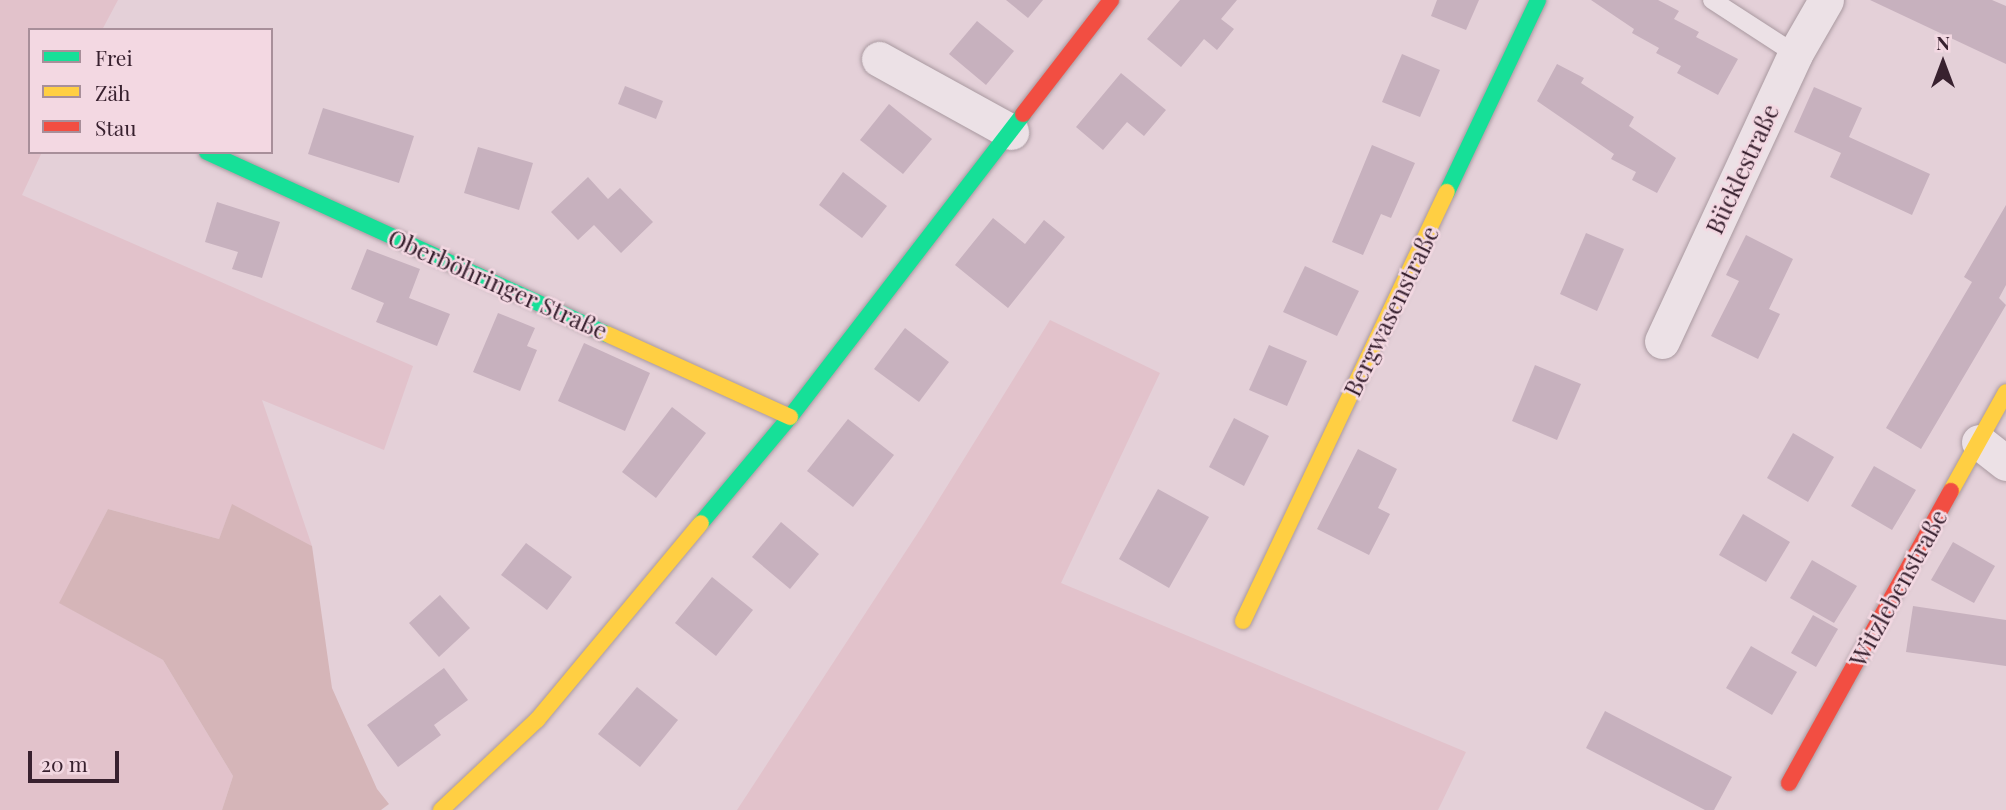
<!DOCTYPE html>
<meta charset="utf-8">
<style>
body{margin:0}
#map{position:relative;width:2006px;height:810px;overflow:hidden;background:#e4d0d8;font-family:"Playfair Display",serif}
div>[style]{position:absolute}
.farmland>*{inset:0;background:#e2c2cb}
.green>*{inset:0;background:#d5b5b8}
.building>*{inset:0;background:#c7b1be}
.roads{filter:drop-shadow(0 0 2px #a999a0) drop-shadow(0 0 2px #a999a0)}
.lane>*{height:18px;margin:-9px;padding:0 9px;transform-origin:9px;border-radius:9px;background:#ece1e6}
.street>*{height:35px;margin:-17.5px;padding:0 17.5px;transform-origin:17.5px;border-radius:17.5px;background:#ece1e6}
.fast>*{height:16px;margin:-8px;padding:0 8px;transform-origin:8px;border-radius:8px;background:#16e098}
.slow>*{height:16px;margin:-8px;padding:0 8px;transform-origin:8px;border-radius:8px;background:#ffcf43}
.jam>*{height:16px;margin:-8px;padding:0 8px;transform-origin:8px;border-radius:8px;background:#f24e42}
span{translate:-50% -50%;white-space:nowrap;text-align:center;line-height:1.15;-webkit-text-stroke:5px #f3d8e2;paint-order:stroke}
.street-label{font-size:24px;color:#38212f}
.legend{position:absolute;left:28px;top:28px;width:245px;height:126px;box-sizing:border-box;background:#f3d8e2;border:2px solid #a88f9a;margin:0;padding:9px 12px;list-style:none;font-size:21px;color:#38212f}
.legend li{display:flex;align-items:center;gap:14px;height:35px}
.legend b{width:35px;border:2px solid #a88f9a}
.north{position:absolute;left:1908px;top:28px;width:70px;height:70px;-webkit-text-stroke:5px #f3d8e2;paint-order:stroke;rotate:0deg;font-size:19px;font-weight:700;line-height:28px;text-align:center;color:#38212f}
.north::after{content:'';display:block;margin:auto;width:24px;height:32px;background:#38212f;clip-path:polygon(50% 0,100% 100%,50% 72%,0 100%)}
.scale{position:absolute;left:28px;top:751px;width:91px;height:32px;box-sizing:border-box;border:4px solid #38212f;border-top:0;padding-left:9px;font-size:21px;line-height:24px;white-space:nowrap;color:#38212f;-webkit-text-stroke:5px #f3d8e2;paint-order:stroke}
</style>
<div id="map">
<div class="farmland">
<div style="clip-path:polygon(0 0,118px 0,102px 30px,30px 30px,30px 152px,42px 152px,22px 195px,413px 366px,384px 450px,262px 400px,312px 546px,232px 505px,219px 539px,108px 509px,60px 603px,163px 660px,233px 776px,222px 810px,0 810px)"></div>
<div style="clip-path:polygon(1050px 320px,1160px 373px,1061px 583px,1466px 752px,1438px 810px,737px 810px,923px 525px)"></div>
</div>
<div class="green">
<div style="clip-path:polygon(232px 504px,312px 546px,332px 688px,377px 789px,389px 804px,381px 810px,222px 810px,233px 776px,163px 660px,59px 603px,108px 509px,219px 539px)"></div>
</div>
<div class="building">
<div style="clip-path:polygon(1006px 0,1043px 0,1028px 18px)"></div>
<div style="clip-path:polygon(1180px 0,1237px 0,1221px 19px,1234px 29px,1217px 50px,1204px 39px,1181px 67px,1147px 39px)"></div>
<div style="clip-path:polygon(1437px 0,1479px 0,1466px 30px,1431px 16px)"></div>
<div style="clip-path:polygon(1591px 0,1658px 0,1679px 11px,1674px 19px,1699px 32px,1696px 37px,1738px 59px,1718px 95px,1677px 73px,1681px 66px,1656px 53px,1659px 48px,1632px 33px,1634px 29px)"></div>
<div style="clip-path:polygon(1870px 0,1992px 0,2006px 6px,2006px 64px)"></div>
<div style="clip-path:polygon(977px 21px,1014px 51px,986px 85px,949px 54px)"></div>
<div style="clip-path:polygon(1402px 54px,1440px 70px,1420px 117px,1382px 102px)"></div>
<div style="clip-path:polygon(1557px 64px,1584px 78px,1581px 83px,1634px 117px,1629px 126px,1676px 158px,1657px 193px,1632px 180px,1636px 172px,1611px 159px,1614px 154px,1537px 101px)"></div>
<div style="clip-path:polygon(1121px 73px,1166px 110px,1144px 136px,1127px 122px,1103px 150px,1076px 127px)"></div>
<div style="clip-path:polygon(625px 86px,663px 101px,656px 119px,618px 104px)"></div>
<div style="clip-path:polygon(1814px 87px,1862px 108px,1849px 137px,1930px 174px,1912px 215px,1830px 177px,1841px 153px,1794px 132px)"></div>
<div style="clip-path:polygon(889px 104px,932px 139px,903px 174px,860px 140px)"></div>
<div style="clip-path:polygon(323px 108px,414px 136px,399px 183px,308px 154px)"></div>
<div style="clip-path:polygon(1372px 145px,1415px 163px,1391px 218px,1381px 214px,1363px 255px,1332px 242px)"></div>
<div style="clip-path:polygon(478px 147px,533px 163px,519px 210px,464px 193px)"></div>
<div style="clip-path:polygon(843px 172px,887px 206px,862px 238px,819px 205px)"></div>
<div style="clip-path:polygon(588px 177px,608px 199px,620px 188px,653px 222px,621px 253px,594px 225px,578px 240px,551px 212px)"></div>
<div style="clip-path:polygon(217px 202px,280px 222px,262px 278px,232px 269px,238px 252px,205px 242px)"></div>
<div style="clip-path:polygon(2006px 205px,2006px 285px,1999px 298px,2006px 305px,1921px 449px,1886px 428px,1972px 282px,1964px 277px)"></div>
<div style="clip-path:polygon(993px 218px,1025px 244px,1044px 220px,1065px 237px,1008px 308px,955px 265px)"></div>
<div style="clip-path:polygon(1586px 233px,1624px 249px,1597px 311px,1560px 294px)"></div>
<div style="clip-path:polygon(1746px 235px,1793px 259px,1769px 309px,1780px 314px,1758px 359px,1711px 336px,1739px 281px,1726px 275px)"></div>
<div style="clip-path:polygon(367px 249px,420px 269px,409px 298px,450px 314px,437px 346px,376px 322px,384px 303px,351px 289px)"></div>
<div style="clip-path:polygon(1305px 266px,1359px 291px,1337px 336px,1283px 312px)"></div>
<div style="clip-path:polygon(498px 313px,535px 328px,527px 346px,537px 350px,520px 391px,473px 372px)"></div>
<div style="clip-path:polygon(905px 328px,949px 362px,919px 402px,874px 369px)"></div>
<div style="clip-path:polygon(584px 343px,650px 373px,625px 431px,558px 401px)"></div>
<div style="clip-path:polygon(1269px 345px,1307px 361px,1287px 406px,1249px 390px)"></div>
<div style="clip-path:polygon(1535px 365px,1581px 384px,1557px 440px,1512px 421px)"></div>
<div style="clip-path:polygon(672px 407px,706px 433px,656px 498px,622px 472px)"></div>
<div style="clip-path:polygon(1234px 418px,1269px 436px,1244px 486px,1209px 467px)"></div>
<div style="clip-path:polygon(848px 419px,894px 455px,853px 507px,807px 471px)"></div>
<div style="clip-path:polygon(1793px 433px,1834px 457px,1808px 502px,1767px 478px)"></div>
<div style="clip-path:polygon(1358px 449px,1397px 469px,1378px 508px,1390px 514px,1369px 555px,1317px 529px)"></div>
<div style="clip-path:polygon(1874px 466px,1916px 490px,1892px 530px,1851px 506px)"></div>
<div style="clip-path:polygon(1158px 489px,1209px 517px,1169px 588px,1119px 559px)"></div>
<div style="clip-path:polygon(1743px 514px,1790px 542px,1766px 582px,1719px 555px)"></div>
<div style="clip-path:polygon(781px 522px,819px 554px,790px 589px,752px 557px)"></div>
<div style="clip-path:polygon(1953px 542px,1995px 566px,1974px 603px,1931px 580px)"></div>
<div style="clip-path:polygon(526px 543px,572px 577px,547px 610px,501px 575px)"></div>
<div style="clip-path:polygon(1812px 560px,1857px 586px,1834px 623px,1790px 598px)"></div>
<div style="clip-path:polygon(712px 577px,753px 610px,716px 656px,675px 623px)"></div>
<div style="clip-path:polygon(440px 595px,470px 628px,439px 657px,409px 623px)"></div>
<div style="clip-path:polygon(1913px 606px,2006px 620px,2006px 666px,1906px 652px)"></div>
<div style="clip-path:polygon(1813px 615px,1838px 629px,1816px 667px,1791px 653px)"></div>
<div style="clip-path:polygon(1751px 646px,1797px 672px,1772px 715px,1726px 688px)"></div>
<div style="clip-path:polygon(444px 668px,468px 700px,434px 725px,441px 735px,398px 767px,367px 725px)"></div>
<div style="clip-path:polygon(637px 687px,678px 720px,640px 767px,598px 734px)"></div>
<div style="clip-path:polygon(1605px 711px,1732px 777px,1714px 810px,1705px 810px,1586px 748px)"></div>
</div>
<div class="roads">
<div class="lane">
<div style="left:1712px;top:0;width:99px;rotate:33deg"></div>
</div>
<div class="street">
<div style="left:879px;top:59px;width:151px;rotate:28.9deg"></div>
<div style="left:1662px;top:341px;width:316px;rotate:-65.1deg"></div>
<div style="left:1795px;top:54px;width:62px;rotate:-60.1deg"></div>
<div style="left:1979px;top:442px;width:34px;rotate:38deg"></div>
</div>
<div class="fast">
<div style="left:207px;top:152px;width:439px;rotate:24.5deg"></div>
<div style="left:1447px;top:192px;width:212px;rotate:-64.6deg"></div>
<div style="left:701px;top:523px;width:138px;rotate:-50deg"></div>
<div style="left:790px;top:417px;width:382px;rotate:-52.4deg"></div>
</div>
<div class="slow">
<div style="left:607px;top:334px;width:201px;rotate:24.4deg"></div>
<div style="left:1951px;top:491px;width:113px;rotate:-60.9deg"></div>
<div style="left:1243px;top:621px;width:475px;rotate:-64.6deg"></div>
<div style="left:441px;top:810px;width:132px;rotate:-43.2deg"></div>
<div style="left:537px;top:720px;width:256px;rotate:-50.2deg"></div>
</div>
<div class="jam">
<div style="left:1023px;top:114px;width:144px;rotate:-52.3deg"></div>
<div style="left:1789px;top:783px;width:334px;rotate:-61deg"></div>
</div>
</div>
<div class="street-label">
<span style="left:1742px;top:169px;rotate:-65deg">Bücklestraße</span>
<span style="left:498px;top:284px;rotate:24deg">Oberböhringer Straße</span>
<span style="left:1391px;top:311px;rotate:-64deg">Bergwasenstraße</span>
<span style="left:1898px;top:588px;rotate:-61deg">Witzlebenstraße</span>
</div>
<ul class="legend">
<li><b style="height:9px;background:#16e098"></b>Frei</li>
<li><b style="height:9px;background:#ffcf43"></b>Zäh</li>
<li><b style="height:9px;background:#f24e42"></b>Stau</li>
</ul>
<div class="north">N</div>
<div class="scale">20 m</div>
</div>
